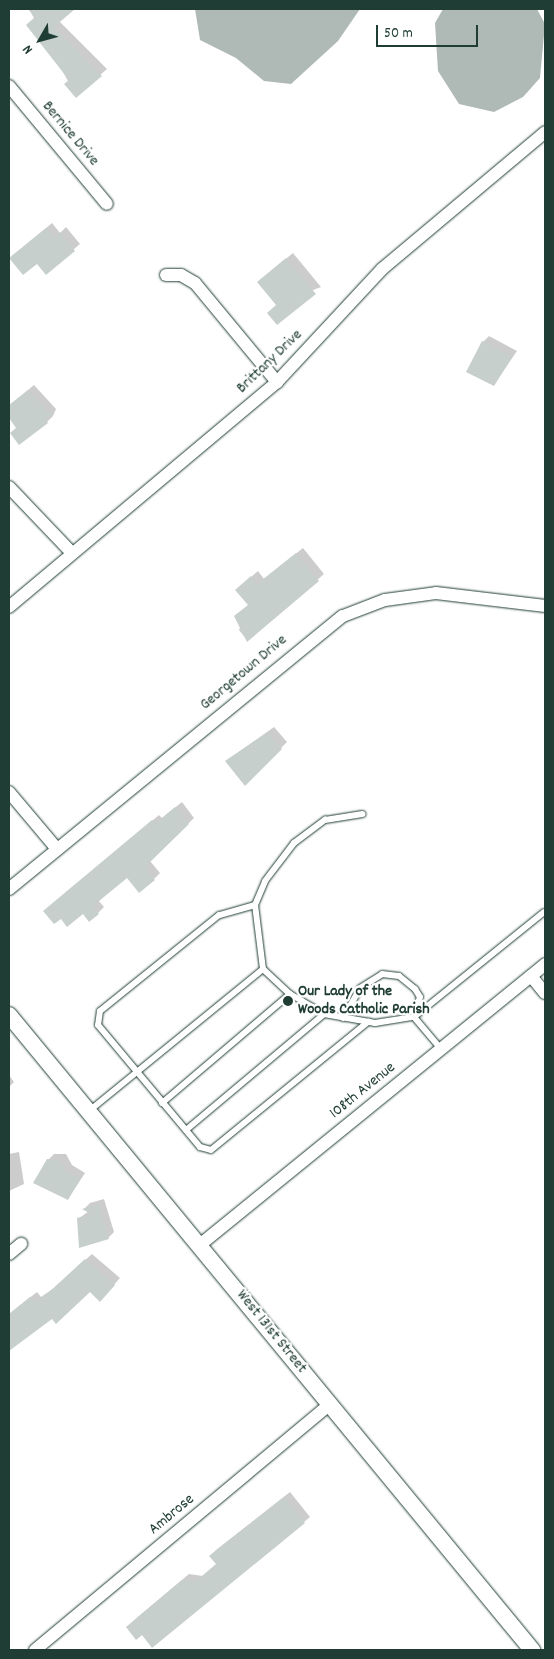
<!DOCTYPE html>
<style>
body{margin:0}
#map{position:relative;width:554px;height:1659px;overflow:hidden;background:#fff;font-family:Dekko,sans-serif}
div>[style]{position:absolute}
.water>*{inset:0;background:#afbab7}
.shadow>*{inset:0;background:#0003}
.building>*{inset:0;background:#c7cfcc}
.roads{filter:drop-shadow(0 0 1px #1f3d34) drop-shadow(0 0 1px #1f3d34)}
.service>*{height:6px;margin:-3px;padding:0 3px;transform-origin:3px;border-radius:3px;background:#fff}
.minor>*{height:12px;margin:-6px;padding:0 6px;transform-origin:6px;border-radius:6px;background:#fff}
.tertiary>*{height:16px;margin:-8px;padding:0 8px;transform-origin:8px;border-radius:8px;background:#fff}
.dots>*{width:14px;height:14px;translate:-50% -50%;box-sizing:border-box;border:2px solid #fff;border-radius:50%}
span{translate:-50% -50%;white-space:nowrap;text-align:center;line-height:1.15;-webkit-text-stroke:4.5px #fff;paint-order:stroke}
.street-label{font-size:16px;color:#1f3d34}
.poi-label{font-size:16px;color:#1f3d34;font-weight:700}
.left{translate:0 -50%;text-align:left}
.frame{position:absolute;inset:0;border:10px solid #1f3d34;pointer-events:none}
.north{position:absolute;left:15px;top:15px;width:50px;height:50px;-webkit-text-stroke:4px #fff;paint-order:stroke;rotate:232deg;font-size:14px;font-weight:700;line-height:20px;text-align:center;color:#1f3d34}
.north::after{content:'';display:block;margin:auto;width:18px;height:22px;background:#1f3d34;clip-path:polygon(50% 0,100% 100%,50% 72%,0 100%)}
.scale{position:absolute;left:376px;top:25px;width:102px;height:22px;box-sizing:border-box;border:2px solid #1f3d34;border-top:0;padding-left:6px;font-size:15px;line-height:18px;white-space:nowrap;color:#1f3d34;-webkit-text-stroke:4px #fff;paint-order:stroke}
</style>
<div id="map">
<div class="water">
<div style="clip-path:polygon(195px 9px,360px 9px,338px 41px,291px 84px,264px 81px,236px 58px,200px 40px)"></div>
<div style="clip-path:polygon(443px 9px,537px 9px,545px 24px,540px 78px,523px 97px,494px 112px,459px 104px,438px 71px,435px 23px)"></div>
</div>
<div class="shadow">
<div style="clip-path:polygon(29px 9px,73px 9px,59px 21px,107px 69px,76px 96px)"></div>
<div style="clip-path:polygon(52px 223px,60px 233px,66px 227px,80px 244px,46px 273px,37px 262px,16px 253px)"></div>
<div style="clip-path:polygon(293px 253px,321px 287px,277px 304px,265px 276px)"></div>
<div style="clip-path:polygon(489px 336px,517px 351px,494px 385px,483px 342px)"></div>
<div style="clip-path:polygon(34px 385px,56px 409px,53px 416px,47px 422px,18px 427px,9px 416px,9px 406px)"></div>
<div style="clip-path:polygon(303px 548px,324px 574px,247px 640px,239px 630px,249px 604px,243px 584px,258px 571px,264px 579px)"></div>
<div style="clip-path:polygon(274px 727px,287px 742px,245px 784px,226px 761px)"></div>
<div style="clip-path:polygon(182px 802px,194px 818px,150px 861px,160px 873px,154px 879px,127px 876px,98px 900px,104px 907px,98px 913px,51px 905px,159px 815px,162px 818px)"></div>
<div style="clip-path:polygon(9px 1075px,14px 1082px,9px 1087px)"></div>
<div style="clip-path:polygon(19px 1152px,24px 1184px,9px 1191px,9px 1154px)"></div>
<div style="clip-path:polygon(54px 1154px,66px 1154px,72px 1165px,85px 1173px,68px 1199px,48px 1160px)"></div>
<div style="clip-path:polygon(104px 1199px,114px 1232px,108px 1238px,78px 1219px,89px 1211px,84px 1209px,90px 1203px)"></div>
<div style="clip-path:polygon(92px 1254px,120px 1278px,106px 1294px,90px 1290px,9px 1350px,9px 1314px,37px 1292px,41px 1297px,54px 1288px)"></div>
<div style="clip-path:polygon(290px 1492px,310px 1517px,304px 1522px,133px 1621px,189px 1574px,203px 1576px,217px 1564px,211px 1556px,216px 1550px)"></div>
</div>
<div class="building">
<div style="clip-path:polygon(28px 9px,75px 9px,54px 27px,102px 76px,76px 98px,64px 84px,69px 80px,26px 25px,35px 17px)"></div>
<div style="clip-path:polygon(46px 228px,54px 238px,60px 232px,75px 251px,46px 275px,37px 264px,23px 275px,9px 258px)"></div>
<div style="clip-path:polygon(286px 258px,316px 294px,277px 325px,267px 313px,276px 305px,257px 282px)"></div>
<div style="clip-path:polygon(482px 341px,512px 357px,494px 386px,466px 372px)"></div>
<div style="clip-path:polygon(28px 390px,51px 415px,46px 420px,48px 423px,19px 445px,10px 433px,16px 428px,9px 418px,9px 405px)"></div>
<div style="clip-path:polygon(296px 553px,319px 581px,247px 642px,234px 616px,248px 605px,235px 590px,251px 576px,257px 584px)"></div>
<div style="clip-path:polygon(268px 732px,282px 749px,245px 786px,225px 761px)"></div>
<div style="clip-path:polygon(175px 807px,189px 824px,145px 867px,155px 880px,139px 893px,127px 878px,93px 906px,99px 914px,89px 922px,83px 914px,67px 927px,61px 919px,54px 924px,43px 911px,152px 820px,156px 823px)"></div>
<div style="clip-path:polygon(47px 1159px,60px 1160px,66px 1171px,80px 1179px,68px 1200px,33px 1183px)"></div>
<div style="clip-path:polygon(98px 1204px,109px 1239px,79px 1248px,77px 1218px,91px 1214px,82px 1209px)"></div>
<div style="clip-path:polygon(85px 1259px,115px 1285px,100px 1302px,90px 1292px,56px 1324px,52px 1319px,9px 1351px,9px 1314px,30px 1297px,34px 1302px,47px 1294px)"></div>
<div style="clip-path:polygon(284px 1497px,305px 1523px,152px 1648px,142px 1635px,136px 1640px,126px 1627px,182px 1580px,196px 1581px,216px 1564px,209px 1556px)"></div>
</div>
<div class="roads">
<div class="service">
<div style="left:255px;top:905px;width:37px;rotate:164deg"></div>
<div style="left:219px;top:915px;width:153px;rotate:141.1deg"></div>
<div style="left:100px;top:1011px;width:14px;rotate:98deg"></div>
<div style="left:98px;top:1025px;width:159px;rotate:50.1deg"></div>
<div style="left:200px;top:1147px;width:11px;rotate:15deg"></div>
<div style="left:211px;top:1150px;width:203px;rotate:-39.2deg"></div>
<div style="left:263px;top:969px;width:64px;rotate:-97.1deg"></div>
<div style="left:255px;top:905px;width:26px;rotate:-67deg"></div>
<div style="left:265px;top:881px;width:48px;rotate:-52.7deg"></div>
<div style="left:294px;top:843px;width:39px;rotate:-37deg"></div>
<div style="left:325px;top:820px;width:38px;rotate:-9deg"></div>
<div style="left:414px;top:1017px;width:167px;rotate:-38.9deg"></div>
<div style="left:343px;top:1018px;width:34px;rotate:-60deg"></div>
<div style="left:360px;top:988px;width:26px;rotate:-32deg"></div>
<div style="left:382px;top:974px;width:17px;rotate:7deg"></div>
<div style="left:399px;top:976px;width:21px;rotate:39deg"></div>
<div style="left:415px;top:989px;width:9px;rotate:58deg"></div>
<div style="left:420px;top:997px;width:20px;rotate:108deg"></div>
<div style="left:162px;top:1103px;width:168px;rotate:-40.4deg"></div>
<div style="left:89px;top:1111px;width:225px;rotate:-39.2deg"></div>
<div style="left:263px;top:969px;width:37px;rotate:43deg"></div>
<div style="left:290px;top:994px;width:39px;rotate:30deg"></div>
<div style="left:324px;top:1014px;width:52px;rotate:10deg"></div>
<div style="left:375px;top:1023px;width:39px;rotate:-9deg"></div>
<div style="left:414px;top:1017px;width:42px;rotate:49.8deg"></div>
<div style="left:186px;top:1130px;width:180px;rotate:-40deg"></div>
</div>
<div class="minor">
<div style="left:9px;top:86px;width:153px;rotate:50.3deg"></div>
<div style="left:166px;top:275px;width:15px"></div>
<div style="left:181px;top:275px;width:16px;rotate:30deg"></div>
<div style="left:195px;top:283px;width:129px;rotate:50.4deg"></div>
<div style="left:9px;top:487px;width:91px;rotate:46.3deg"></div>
<div style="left:9px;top:607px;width:350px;rotate:-40deg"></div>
<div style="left:277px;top:382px;width:154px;rotate:-47.1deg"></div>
<div style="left:382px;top:269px;width:213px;rotate:-40deg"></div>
<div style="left:9px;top:792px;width:75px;rotate:49.9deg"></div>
<div style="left:9px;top:889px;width:431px;rotate:-39.3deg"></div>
<div style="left:343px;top:616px;width:45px;rotate:-20.9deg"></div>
<div style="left:385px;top:600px;width:51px;rotate:-7.8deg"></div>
<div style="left:436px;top:593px;width:110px;rotate:6.8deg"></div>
<div style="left:531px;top:976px;width:22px;rotate:51deg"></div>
<div style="left:201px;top:1244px;width:444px;rotate:-39.1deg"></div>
<div style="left:9px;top:1254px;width:16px;rotate:-40deg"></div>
<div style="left:35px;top:1650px;width:384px;rotate:-39.8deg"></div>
</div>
<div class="tertiary">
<div style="left:9px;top:1015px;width:823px;rotate:50.52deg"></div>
</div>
</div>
<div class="dots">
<div style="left:288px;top:1001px;background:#1f3d34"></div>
</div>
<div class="street-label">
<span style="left:70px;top:134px;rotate:50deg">Bernice Drive</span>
<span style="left:270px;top:362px;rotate:-44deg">Brittany Drive</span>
<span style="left:244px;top:673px;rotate:-40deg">Georgetown Drive</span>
<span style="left:363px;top:1091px;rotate:-39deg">108th Avenue</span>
<span style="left:271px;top:1332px;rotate:51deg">West 131st Street</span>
<span style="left:172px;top:1515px;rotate:-40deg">Ambrose</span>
</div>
<div class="poi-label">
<span class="left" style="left:298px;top:1001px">Our Lady of the<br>Woods Catholic Parish</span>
</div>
<div class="frame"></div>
<div class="north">N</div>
<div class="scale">50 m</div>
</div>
